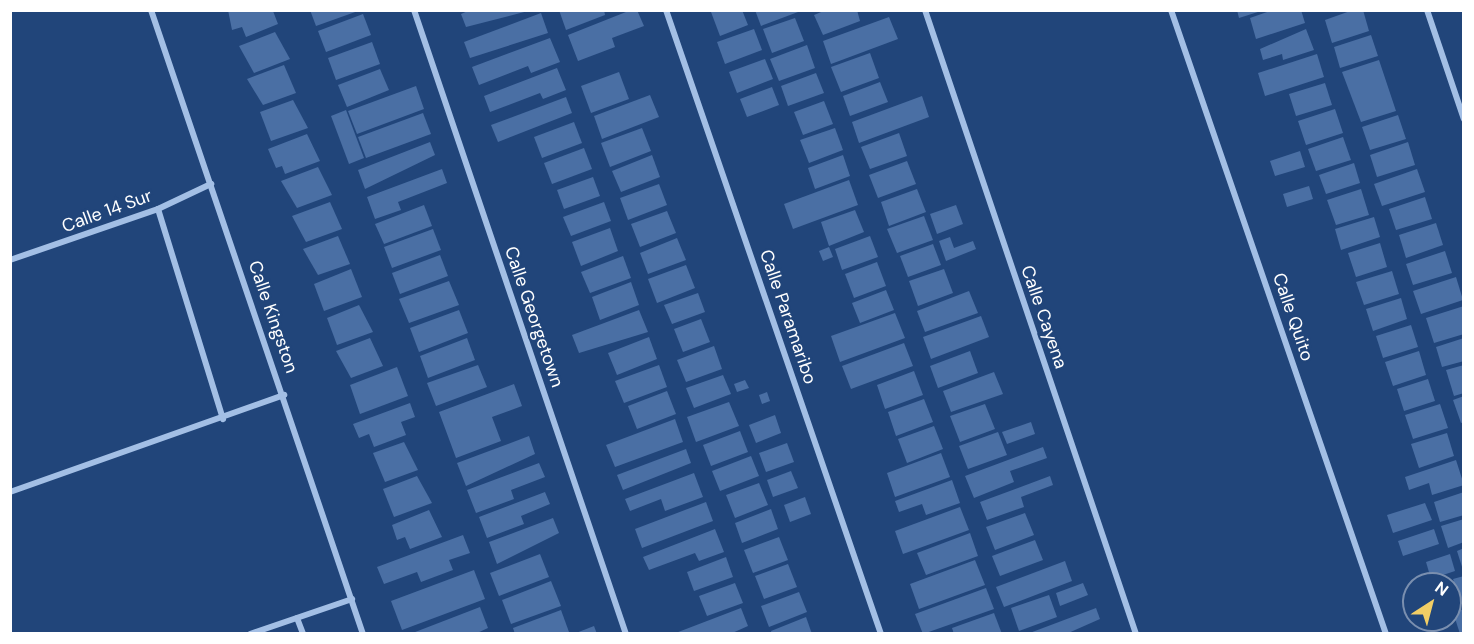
<!DOCTYPE html>
<style>
body{margin:0}
#map{position:relative;width:1474px;height:644px;overflow:hidden;background:#21457a;font-family:"DM Sans",sans-serif}
div>[style]{position:absolute}
.building>*{inset:0;background:#4a6fa4}
.street>*{height:6px;margin:-3px;padding:0 3px;transform-origin:3px;border-radius:3px;background:#a3bfe5}
span{translate:-50% -50%;white-space:nowrap;text-align:center;line-height:1.15;-webkit-text-stroke:4.5px #21457a;paint-order:stroke}
.street-label{font-size:18px;color:#fff}
.frame{position:absolute;inset:0;border:12px solid #fff;pointer-events:none}
.north{position:absolute;left:1402px;top:572px;width:60px;height:60px;box-sizing:border-box;background:#21457a;border:2px solid #7a8faf;border-radius:50%;rotate:36deg;font-size:16px;font-weight:700;line-height:24px;text-align:center;color:#fff}
.north::after{content:'';display:block;margin:auto;width:21px;height:27px;background:#f2ce65;clip-path:polygon(50% 0,100% 100%,50% 72%,0 100%)}
</style>
<div id="map">
<div class="building">
<div style="clip-path:polygon(228px 10px,273px 11px,278px 24px,246px 37px,242px 27px,232px 30px)"></div>
<div style="clip-path:polygon(310px 10px,358px 10px,358px 11px,316px 26px)"></div>
<div style="clip-path:polygon(470px 10px,528px 10px,528px 11px,466px 27px,461px 14px)"></div>
<div style="clip-path:polygon(559px 10px,604px 10px,605px 15px,566px 30px)"></div>
<div style="clip-path:polygon(631px 10px,637px 10px,644px 26px,612px 38px,615px 47px,578px 61px,568px 35px)"></div>
<div style="clip-path:polygon(742px 10px,748px 25px,720px 36px,711px 12px)"></div>
<div style="clip-path:polygon(755px 10px,797px 10px,798px 12px,761px 26px)"></div>
<div style="clip-path:polygon(826px 10px,857px 10px,860px 21px,823px 35px,814px 15px)"></div>
<div style="clip-path:polygon(1237px 10px,1261px 10px,1261px 11px,1239px 18px)"></div>
<div style="clip-path:polygon(1273px 10px,1301px 10px,1305px 23px,1256px 39px,1250px 18px)"></div>
<div style="clip-path:polygon(1353px 10px,1363px 10px,1369px 31px,1332px 43px,1325px 20px)"></div>
<div style="clip-path:polygon(541px 13px,548px 33px,470px 58px,464px 42px)"></div>
<div style="clip-path:polygon(363px 14px,371px 35px,326px 52px,318px 31px)"></div>
<div style="clip-path:polygon(889px 17px,898px 39px,831px 64px,823px 41px)"></div>
<div style="clip-path:polygon(795px 18px,804px 41px,772px 53px,763px 29px)"></div>
<div style="clip-path:polygon(754px 29px,762px 50px,725px 64px,717px 42px)"></div>
<div style="clip-path:polygon(1306px 29px,1314px 50px,1283px 60px,1282px 54px,1263px 60px,1260px 49px)"></div>
<div style="clip-path:polygon(275px 32px,290px 59px,254px 73px,239px 46px)"></div>
<div style="clip-path:polygon(1371px 35px,1378px 56px,1340px 68px,1334px 47px)"></div>
<div style="clip-path:polygon(550px 38px,560px 62px,531px 73px,528px 66px,479px 85px,472px 67px)"></div>
<div style="clip-path:polygon(372px 42px,380px 64px,336px 80px,328px 58px)"></div>
<div style="clip-path:polygon(807px 45px,815px 68px,779px 81px,770px 59px)"></div>
<div style="clip-path:polygon(870px 53px,879px 78px,841px 92px,831px 67px)"></div>
<div style="clip-path:polygon(1317px 54px,1324px 77px,1265px 96px,1258px 73px)"></div>
<div style="clip-path:polygon(765px 59px,773px 79px,737px 93px,729px 72px)"></div>
<div style="clip-path:polygon(1379px 60px,1396px 111px,1361px 122px,1342px 72px)"></div>
<div style="clip-path:polygon(284px 65px,296px 93px,263px 105px,247px 79px)"></div>
<div style="clip-path:polygon(557px 68px,566px 90px,543px 99px,540px 93px,490px 112px,484px 96px)"></div>
<div style="clip-path:polygon(380px 69px,389px 90px,347px 107px,338px 85px)"></div>
<div style="clip-path:polygon(619px 72px,629px 99px,591px 113px,581px 86px)"></div>
<div style="clip-path:polygon(816px 73px,824px 93px,788px 106px,781px 86px)"></div>
<div style="clip-path:polygon(880px 82px,888px 102px,850px 116px,843px 96px)"></div>
<div style="clip-path:polygon(1325px 83px,1332px 105px,1296px 116px,1289px 94px)"></div>
<div style="clip-path:polygon(416px 86px,424px 109px,357px 134px,348px 111px)"></div>
<div style="clip-path:polygon(772px 87px,779px 105px,747px 117px,740px 99px)"></div>
<div style="clip-path:polygon(650px 95px,659px 117px,602px 139px,594px 116px)"></div>
<div style="clip-path:polygon(922px 96px,929px 117px,859px 143px,852px 122px)"></div>
<div style="clip-path:polygon(566px 97px,572px 113px,498px 142px,491px 125px)"></div>
<div style="clip-path:polygon(293px 100px,308px 128px,271px 141px,260px 112px)"></div>
<div style="clip-path:polygon(824px 101px,833px 124px,803px 135px,794px 112px)"></div>
<div style="clip-path:polygon(1335px 109px,1343px 133px,1306px 145px,1298px 121px)"></div>
<div style="clip-path:polygon(346px 110px,364px 158px,349px 164px,331px 116px)"></div>
<div style="clip-path:polygon(423px 113px,431px 134px,366px 158px,358px 137px)"></div>
<div style="clip-path:polygon(1398px 115px,1406px 139px,1370px 150px,1362px 127px)"></div>
<div style="clip-path:polygon(574px 122px,582px 143px,542px 158px,534px 137px)"></div>
<div style="clip-path:polygon(642px 128px,651px 151px,610px 167px,601px 143px)"></div>
<div style="clip-path:polygon(835px 128px,843px 150px,809px 163px,800px 140px)"></div>
<div style="clip-path:polygon(899px 133px,907px 156px,870px 169px,861px 147px)"></div>
<div style="clip-path:polygon(307px 134px,320px 161px,285px 174px,282px 166px,276px 168px,268px 149px)"></div>
<div style="clip-path:polygon(1343px 137px,1351px 160px,1316px 171px,1308px 149px)"></div>
<div style="clip-path:polygon(430px 142px,435px 155px,365px 189px,358px 170px)"></div>
<div style="clip-path:polygon(1408px 142px,1415px 165px,1377px 177px,1370px 155px)"></div>
<div style="clip-path:polygon(584px 148px,592px 169px,552px 184px,544px 163px)"></div>
<div style="clip-path:polygon(1300px 151px,1305px 167px,1275px 176px,1270px 161px)"></div>
<div style="clip-path:polygon(652px 155px,660px 177px,621px 192px,612px 171px)"></div>
<div style="clip-path:polygon(843px 155px,850px 176px,815px 189px,808px 168px)"></div>
<div style="clip-path:polygon(907px 161px,916px 184px,878px 198px,869px 175px)"></div>
<div style="clip-path:polygon(1354px 163px,1360px 183px,1326px 194px,1319px 175px)"></div>
<div style="clip-path:polygon(318px 167px,332px 195px,297px 208px,281px 181px)"></div>
<div style="clip-path:polygon(442px 169px,447px 183px,398px 202px,401px 210px,375px 219px,367px 197px)"></div>
<div style="clip-path:polygon(1417px 169px,1425px 192px,1382px 206px,1374px 184px)"></div>
<div style="clip-path:polygon(593px 177px,600px 196px,564px 209px,557px 190px)"></div>
<div style="clip-path:polygon(849px 180px,858px 205px,793px 229px,784px 204px)"></div>
<div style="clip-path:polygon(659px 184px,667px 205px,628px 220px,620px 198px)"></div>
<div style="clip-path:polygon(1309px 186px,1313px 199px,1287px 207px,1283px 194px)"></div>
<div style="clip-path:polygon(917px 189px,926px 212px,889px 226px,881px 202px)"></div>
<div style="clip-path:polygon(1361px 189px,1369px 215px,1336px 225px,1327px 200px)"></div>
<div style="clip-path:polygon(1425px 197px,1432px 219px,1396px 230px,1389px 209px)"></div>
<div style="clip-path:polygon(330px 202px,342px 229px,306px 242px,292px 216px)"></div>
<div style="clip-path:polygon(604px 202px,611px 221px,571px 236px,563px 217px)"></div>
<div style="clip-path:polygon(424px 205px,432px 226px,384px 244px,375px 224px)"></div>
<div style="clip-path:polygon(956px 205px,963px 224px,937px 234px,930px 214px)"></div>
<div style="clip-path:polygon(855px 210px,864px 232px,829px 246px,821px 222px)"></div>
<div style="clip-path:polygon(667px 211px,676px 233px,640px 247px,631px 224px)"></div>
<div style="clip-path:polygon(924px 216px,933px 240px,897px 253px,887px 229px)"></div>
<div style="clip-path:polygon(1374px 217px,1380px 237px,1341px 250px,1335px 229px)"></div>
<div style="clip-path:polygon(1436px 223px,1443px 245px,1406px 258px,1399px 235px)"></div>
<div style="clip-path:polygon(610px 228px,618px 251px,581px 266px,572px 242px)"></div>
<div style="clip-path:polygon(433px 229px,441px 250px,392px 268px,384px 247px)"></div>
<div style="clip-path:polygon(338px 236px,350px 264px,318px 275px,303px 249px)"></div>
<div style="clip-path:polygon(870px 236px,878px 257px,842px 270px,835px 249px)"></div>
<div style="clip-path:polygon(950px 237px,954px 248px,973px 241px,976px 249px,946px 261px,939px 241px)"></div>
<div style="clip-path:polygon(677px 238px,686px 260px,648px 274px,640px 253px)"></div>
<div style="clip-path:polygon(1380px 243px,1387px 267px,1356px 277px,1348px 253px)"></div>
<div style="clip-path:polygon(933px 244px,941px 265px,908px 277px,900px 256px)"></div>
<div style="clip-path:polygon(829px 247px,833px 257px,823px 261px,819px 251px)"></div>
<div style="clip-path:polygon(1445px 251px,1452px 273px,1413px 285px,1406px 264px)"></div>
<div style="clip-path:polygon(440px 255px,448px 276px,400px 294px,392px 273px)"></div>
<div style="clip-path:polygon(623px 256px,631px 278px,590px 293px,581px 272px)"></div>
<div style="clip-path:polygon(877px 262px,886px 286px,854px 298px,845px 274px)"></div>
<div style="clip-path:polygon(686px 265px,695px 288px,657px 303px,648px 279px)"></div>
<div style="clip-path:polygon(351px 269px,362px 297px,324px 311px,314px 284px)"></div>
<div style="clip-path:polygon(944px 269px,953px 293px,918px 306px,909px 281px)"></div>
<div style="clip-path:polygon(1392px 271px,1399px 294px,1364px 305px,1356px 282px)"></div>
<div style="clip-path:polygon(1456px 277px,1463px 300px,1421px 314px,1413px 291px)"></div>
<div style="clip-path:polygon(449px 281px,459px 305px,409px 323px,399px 299px)"></div>
<div style="clip-path:polygon(631px 282px,639px 305px,600px 320px,592px 297px)"></div>
<div style="clip-path:polygon(886px 290px,894px 310px,860px 323px,852px 303px)"></div>
<div style="clip-path:polygon(969px 291px,978px 313px,925px 332px,917px 311px)"></div>
<div style="clip-path:polygon(698px 293px,705px 312px,672px 324px,664px 305px)"></div>
<div style="clip-path:polygon(1401px 298px,1407px 319px,1373px 331px,1366px 309px)"></div>
<div style="clip-path:polygon(359px 305px,373px 332px,337px 345px,327px 318px)"></div>
<div style="clip-path:polygon(1464px 306px,1464px 334px,1434px 343px,1426px 318px)"></div>
<div style="clip-path:polygon(459px 310px,468px 333px,419px 352px,410px 328px)"></div>
<div style="clip-path:polygon(639px 310px,648px 332px,579px 353px,572px 335px)"></div>
<div style="clip-path:polygon(895px 313px,905px 338px,840px 362px,831px 336px)"></div>
<div style="clip-path:polygon(981px 316px,989px 337px,931px 359px,923px 337px)"></div>
<div style="clip-path:polygon(701px 319px,710px 342px,683px 352px,674px 329px)"></div>
<div style="clip-path:polygon(1411px 325px,1418px 347px,1383px 358px,1376px 336px)"></div>
<div style="clip-path:polygon(649px 337px,657px 359px,617px 375px,608px 353px)"></div>
<div style="clip-path:polygon(370px 338px,383px 366px,351px 378px,336px 351px)"></div>
<div style="clip-path:polygon(467px 338px,475px 360px,428px 378px,420px 356px)"></div>
<div style="clip-path:polygon(1464px 338px,1464px 361px,1442px 367px,1436px 347px)"></div>
<div style="clip-path:polygon(904px 343px,913px 366px,851px 389px,842px 366px)"></div>
<div style="clip-path:polygon(714px 346px,722px 369px,686px 382px,677px 360px)"></div>
<div style="clip-path:polygon(970px 351px,978px 373px,938px 388px,930px 366px)"></div>
<div style="clip-path:polygon(1419px 351px,1426px 375px,1393px 386px,1385px 362px)"></div>
<div style="clip-path:polygon(478px 365px,487px 387px,436px 406px,427px 383px)"></div>
<div style="clip-path:polygon(659px 365px,667px 387px,624px 403px,615px 381px)"></div>
<div style="clip-path:polygon(1464px 365px,1464px 393px,1454px 396px,1446px 370px)"></div>
<div style="clip-path:polygon(397px 367px,408px 396px,360px 414px,350px 385px)"></div>
<div style="clip-path:polygon(914px 371px,923px 395px,885px 409px,877px 385px)"></div>
<div style="clip-path:polygon(994px 372px,1003px 394px,951px 412px,943px 391px)"></div>
<div style="clip-path:polygon(723px 375px,731px 394px,694px 408px,686px 388px)"></div>
<div style="clip-path:polygon(1428px 379px,1435px 401px,1404px 411px,1397px 389px)"></div>
<div style="clip-path:polygon(745px 380px,749px 388px,737px 392px,734px 384px)"></div>
<div style="clip-path:polygon(514px 384px,522px 406px,492px 417px,501px 441px,456px 458px,439px 412px)"></div>
<div style="clip-path:polygon(667px 391px,676px 414px,637px 429px,628px 406px)"></div>
<div style="clip-path:polygon(767px 392px,770px 401px,762px 404px,759px 395px)"></div>
<div style="clip-path:polygon(1464px 396px,1464px 422px,1461px 423px,1453px 400px)"></div>
<div style="clip-path:polygon(924px 399px,933px 422px,896px 436px,888px 412px)"></div>
<div style="clip-path:polygon(729px 402px,739px 426px,696px 442px,687px 417px)"></div>
<div style="clip-path:polygon(410px 403px,415px 417px,401px 422px,406px 435px,374px 447px,369px 434px,359px 438px,353px 424px)"></div>
<div style="clip-path:polygon(985px 404px,995px 429px,960px 442px,950px 416px)"></div>
<div style="clip-path:polygon(1440px 404px,1448px 428px,1413px 439px,1405px 415px)"></div>
<div style="clip-path:polygon(775px 415px,781px 433px,756px 443px,749px 425px)"></div>
<div style="clip-path:polygon(675px 419px,683px 442px,615px 467px,606px 445px)"></div>
<div style="clip-path:polygon(1031px 422px,1035px 434px,1007px 444px,1002px 432px)"></div>
<div style="clip-path:polygon(934px 426px,943px 449px,907px 463px,898px 439px)"></div>
<div style="clip-path:polygon(740px 431px,748px 452px,711px 466px,703px 445px)"></div>
<div style="clip-path:polygon(998px 432px,1007px 455px,968px 469px,959px 446px)"></div>
<div style="clip-path:polygon(1447px 433px,1454px 456px,1419px 468px,1411px 444px)"></div>
<div style="clip-path:polygon(529px 436px,535px 454px,466px 486px,457px 463px)"></div>
<div style="clip-path:polygon(404px 442px,418px 470px,385px 482px,373px 453px)"></div>
<div style="clip-path:polygon(787px 443px,794px 462px,766px 472px,759px 453px)"></div>
<div style="clip-path:polygon(1043px 447px,1047px 458px,1010px 471px,1014px 482px,974px 498px,965px 476px)"></div>
<div style="clip-path:polygon(686px 449px,691px 463px,623px 490px,617px 475px)"></div>
<div style="clip-path:polygon(941px 453px,950px 477px,895px 497px,887px 473px)"></div>
<div style="clip-path:polygon(751px 456px,759px 476px,720px 491px,712px 471px)"></div>
<div style="clip-path:polygon(1456px 460px,1464px 485px,1432px 495px,1429px 483px,1409px 490px,1405px 477px)"></div>
<div style="clip-path:polygon(539px 463px,545px 477px,511px 490px,514px 499px,476px 513px,467px 490px)"></div>
<div style="clip-path:polygon(791px 471px,798px 488px,773px 497px,767px 480px)"></div>
<div style="clip-path:polygon(694px 473px,703px 497px,665px 511px,661px 499px,630px 511px,625px 499px)"></div>
<div style="clip-path:polygon(417px 476px,432px 503px,394px 517px,383px 489px)"></div>
<div style="clip-path:polygon(1050px 476px,1053px 485px,1021px 497px,1024px 507px,987px 520px,980px 502px)"></div>
<div style="clip-path:polygon(952px 480px,960px 503px,926px 515px,922px 504px,899px 512px,895px 501px)"></div>
<div style="clip-path:polygon(759px 483px,768px 505px,735px 518px,726px 495px)"></div>
<div style="clip-path:polygon(545px 492px,550px 504px,521px 516px,524px 524px,487px 538px,479px 517px)"></div>
<div style="clip-path:polygon(1464px 492px,1464px 515px,1440px 522px,1434px 502px)"></div>
<div style="clip-path:polygon(805px 497px,811px 514px,790px 522px,784px 505px)"></div>
<div style="clip-path:polygon(706px 502px,713px 521px,642px 548px,635px 529px)"></div>
<div style="clip-path:polygon(1425px 503px,1432px 520px,1393px 533px,1387px 515px)"></div>
<div style="clip-path:polygon(960px 507px,969px 530px,903px 554px,895px 531px)"></div>
<div style="clip-path:polygon(771px 509px,778px 529px,742px 543px,735px 523px)"></div>
<div style="clip-path:polygon(429px 510px,442px 537px,410px 549px,405px 537px,397px 540px,392px 525px)"></div>
<div style="clip-path:polygon(1025px 513px,1034px 535px,995px 550px,986px 527px)"></div>
<div style="clip-path:polygon(553px 518px,559px 533px,497px 564px,489px 542px)"></div>
<div style="clip-path:polygon(1464px 519px,1464px 542px,1448px 548px,1441px 526px)"></div>
<div style="clip-path:polygon(715px 529px,724px 552px,699px 561px,695px 553px,649px 570px,643px 557px)"></div>
<div style="clip-path:polygon(1434px 529px,1439px 544px,1403px 556px,1398px 541px)"></div>
<div style="clip-path:polygon(970px 533px,978px 556px,926px 575px,917px 553px)"></div>
<div style="clip-path:polygon(463px 535px,470px 553px,449px 560px,453px 570px,421px 582px,417px 572px,384px 584px,377px 567px)"></div>
<div style="clip-path:polygon(779px 537px,788px 560px,753px 573px,744px 550px)"></div>
<div style="clip-path:polygon(1035px 540px,1043px 560px,1000px 576px,992px 556px)"></div>
<div style="clip-path:polygon(1464px 548px,1464px 570px,1463px 570px,1457px 551px)"></div>
<div style="clip-path:polygon(540px 554px,549px 577px,499px 596px,490px 573px)"></div>
<div style="clip-path:polygon(1450px 554px,1455px 571px,1431px 579px,1426px 562px)"></div>
<div style="clip-path:polygon(726px 557px,733px 577px,694px 591px,687px 572px)"></div>
<div style="clip-path:polygon(975px 560px,985px 585px,919px 609px,910px 584px)"></div>
<div style="clip-path:polygon(1065px 561px,1072px 581px,1004px 607px,996px 587px)"></div>
<div style="clip-path:polygon(788px 564px,797px 587px,764px 599px,755px 576px)"></div>
<div style="clip-path:polygon(474px 570px,485px 599px,402px 630px,391px 601px)"></div>
<div style="clip-path:polygon(1464px 576px,1464px 607px,1463px 607px,1453px 579px)"></div>
<div style="clip-path:polygon(551px 581px,561px 606px,511px 624px,502px 600px)"></div>
<div style="clip-path:polygon(735px 583px,743px 603px,707px 616px,699px 596px)"></div>
<div style="clip-path:polygon(1083px 583px,1088px 595px,1060px 606px,1056px 593px)"></div>
<div style="clip-path:polygon(986px 588px,994px 609px,923px 634px,915px 614px)"></div>
<div style="clip-path:polygon(799px 592px,807px 612px,769px 627px,761px 606px)"></div>
<div style="clip-path:polygon(1049px 595px,1057px 617px,1019px 631px,1011px 608px)"></div>
<div style="clip-path:polygon(480px 607px,488px 628px,475px 634px,410px 634px)"></div>
<div style="clip-path:polygon(741px 608px,748px 626px,730px 634px,673px 634px)"></div>
<div style="clip-path:polygon(1096px 608px,1100px 619px,1066px 634px,1027px 634px)"></div>
<div style="clip-path:polygon(1464px 609px,1464px 634px,1460px 634px,1453px 612px)"></div>
<div style="clip-path:polygon(561px 610px,569px 632px,515px 634px,513px 628px)"></div>
<div style="clip-path:polygon(994px 613px,1002px 634px,954px 634px,952px 628px)"></div>
<div style="clip-path:polygon(806px 617px,812px 634px,772px 634px,771px 631px)"></div>
<div style="clip-path:polygon(594px 626px,597px 634px,576px 634px,576px 633px)"></div>
</div>
<div class="street">
<div style="left:151px;top:10px;width:659px;rotate:71.24deg"></div>
<div style="left:414px;top:10px;width:659px;rotate:71.24deg"></div>
<div style="left:666px;top:10px;width:660px;rotate:70.99deg"></div>
<div style="left:925px;top:10px;width:659px;rotate:71.32deg"></div>
<div style="left:1171px;top:10px;width:660px;rotate:70.99deg"></div>
<div style="left:1427px;top:10px;width:115px;rotate:71.3deg"></div>
<div style="left:158px;top:209px;width:220px;rotate:72.8deg"></div>
<div style="left:10px;top:260px;width:157px;rotate:-19deg"></div>
<div style="left:158px;top:209px;width:59px;rotate:-25.3deg"></div>
<div style="left:10px;top:492px;width:291px;rotate:-19.5deg"></div>
<div style="left:297px;top:618px;width:17px;rotate:69deg"></div>
<div style="left:250px;top:634px;width:108px;rotate:-18.9deg"></div>
</div>
<div class="street-label">
<span style="left:107px;top:211px;rotate:-20deg">Calle 14 Sur</span>
<span style="left:273px;top:317px;rotate:71deg">Calle Kingston</span>
<span style="left:534px;top:317px;rotate:71deg">Calle Georgetown</span>
<span style="left:788px;top:317px;rotate:71deg">Calle Paramaribo</span>
<span style="left:1044px;top:317px;rotate:71deg">Calle Cayena</span>
<span style="left:1293px;top:317px;rotate:71deg">Calle Quito</span>
</div>
<div class="frame"></div>
<div class="north">N</div>
</div>
